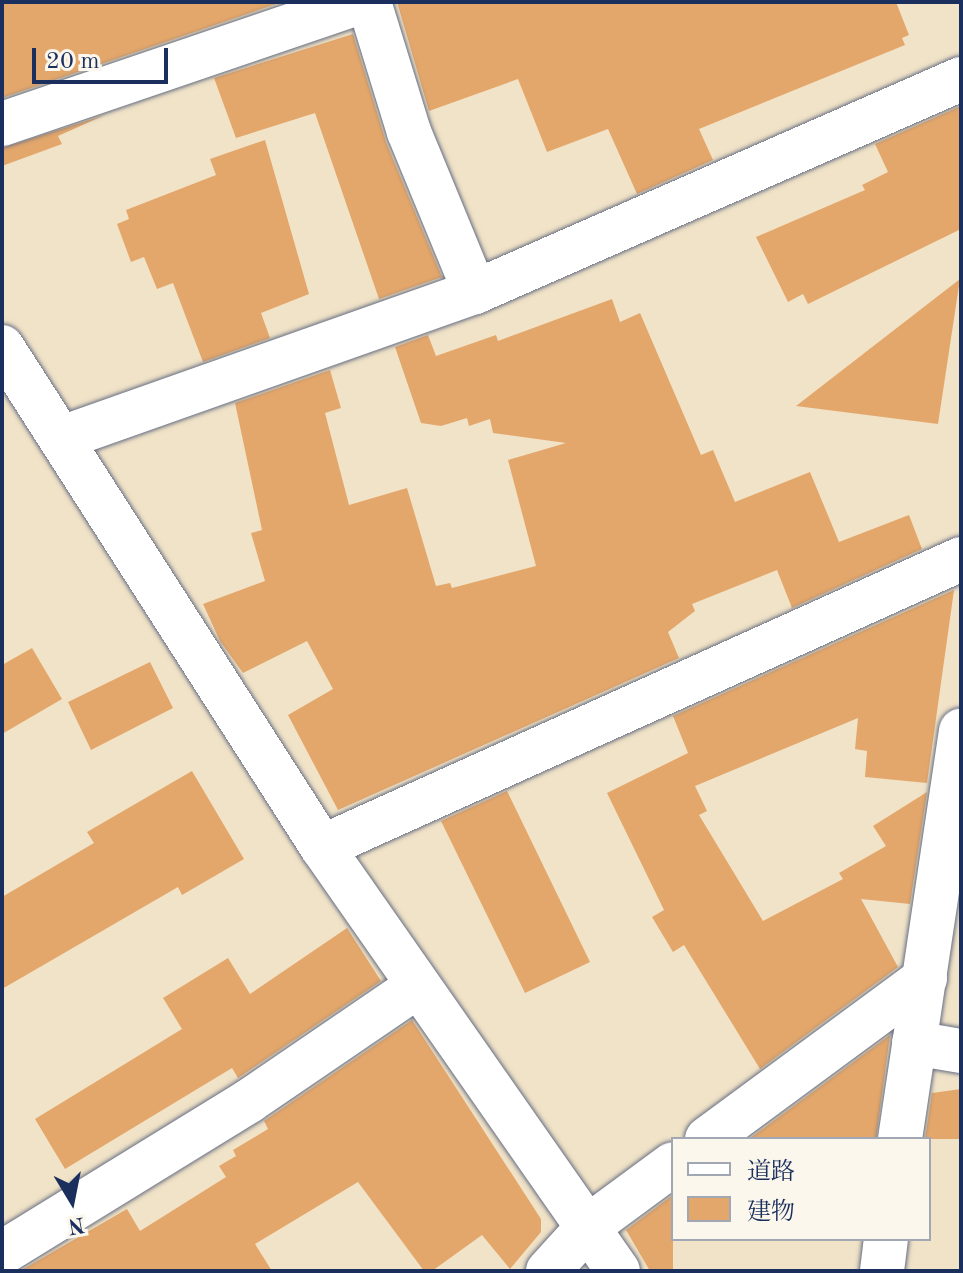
<!DOCTYPE html>
<meta charset="utf-8">
<style>
body{margin:0}
#map{position:relative;width:963px;height:1273px;overflow:hidden;background:#f1e3c7;font-family:"Old Standard TT","Noto Serif JP",serif}
div>[style]{position:absolute}
.building>*{inset:0;background:#e4a76b}
.roads{filter:drop-shadow(0 0 2px #666e83) drop-shadow(0 0 2px #666e83)}
.minor>*{height:44px;margin:-22px;padding:0 22px;transform-origin:22px;border-radius:22px;background:#fff}
span{translate:-50% -50%;white-space:nowrap;text-align:center;line-height:1.15;-webkit-text-stroke:6px #fbf7ec;paint-order:stroke}
.frame{position:absolute;inset:0;border:4px solid #1b2f5e;pointer-events:none}
.legend{position:absolute;left:671px;top:1137px;width:260px;height:104px;box-sizing:border-box;background:#fbf7ec;border:2px solid #a1a7b3;margin:0;padding:10px 14px;list-style:none;font-size:24px;color:#1b2f5e}
.legend li{display:flex;align-items:center;gap:16px;height:40px}
.legend b{width:40px;border:2px solid #a1a7b3}
.north{position:absolute;left:32px;top:1161px;width:80px;height:80px;-webkit-text-stroke:6px #fbf7ec;paint-order:stroke;rotate:170deg;font-size:22px;font-weight:700;line-height:32px;text-align:center;color:#1b2f5e}
.north::after{content:'';display:block;margin:auto;width:28px;height:36px;background:#1b2f5e;clip-path:polygon(50% 0,100% 100%,50% 72%,0 100%)}
.scale{position:absolute;left:32px;top:48px;width:136px;height:36px;box-sizing:border-box;border:4px solid #1b2f5e;border-top:0;padding-left:10px;font-size:24px;line-height:28px;white-space:nowrap;color:#1b2f5e;-webkit-text-stroke:6px #fbf7ec;paint-order:stroke}
</style>
<div id="map">
<div class="building">
<div style="clip-path:polygon(2px 2px,282px 2px,2px 98px)"></div>
<div style="clip-path:polygon(397px 2px,896px 2px,909px 35px,902px 38px,905px 45px,699px 129px,713px 160px,637px 194px,608px 129px,547px 152px,518px 79px,429px 111px)"></div>
<div style="clip-path:polygon(353px 34px,386px 142px,442px 277px,379px 299px,315px 113px,236px 138px,214px 78px)"></div>
<div style="clip-path:polygon(961px 106px,961px 229px,808px 304px,803px 294px,788px 302px,756px 237px,865px 190px,862px 185px,888px 172px,875px 144px)"></div>
<div style="clip-path:polygon(105px 115px,58px 136px,62px 144px,2px 166px,2px 148px)"></div>
<div style="clip-path:polygon(265px 140px,309px 294px,261px 313px,270px 338px,203px 362px,173px 283px,157px 289px,144px 257px,131px 262px,117px 224px,129px 219px,126px 210px,216px 175px,210px 159px)"></div>
<div style="clip-path:polygon(960px 279px,938px 424px,796px 406px)"></div>
<div style="clip-path:polygon(612px 299px,620px 322px,640px 313px,701px 455px,713px 450px,735px 502px,810px 472px,839px 542px,909px 515px,922px 549px,792px 608px,777px 570px,692px 604px,695px 611px,668px 632px,679px 658px,338px 810px,288px 715px,333px 689px,307px 641px,243px 673px,220px 641px,203px 604px,265px 581px,251px 533px,262px 530px,235px 403px,330px 370px,341px 408px,325px 413px,349px 505px,407px 488px,436px 586px,450px 583px,452px 588px,536px 566px,508px 460px,566px 443px,493px 433px,490px 419px,469px 426px,467px 418px,441px 426px,421px 423px,395px 347px,428px 335px,436px 356px,496px 335px,498px 341px)"></div>
<div style="clip-path:polygon(954px 590px,927px 783px,865px 777px,867px 751px,855px 749px,858px 718px,695px 786px,707px 811px,699px 815px,763px 921px,843px 879px,839px 873px,886px 846px,873px 826px,927px 792px,910px 904px,861px 899px,898px 967px,760px 1069px,684px 945px,673px 952px,652px 917px,664px 910px,607px 793px,688px 753px,673px 716px)"></div>
<div style="clip-path:polygon(32px 648px,62px 699px,2px 734px,2px 665px)"></div>
<div style="clip-path:polygon(150px 662px,173px 708px,91px 750px,68px 702px)"></div>
<div style="clip-path:polygon(192px 771px,244px 859px,182px 895px,178px 887px,2px 989px,2px 897px,94px 843px,87px 832px)"></div>
<div style="clip-path:polygon(507px 791px,590px 962px,525px 993px,441px 821px)"></div>
<div style="clip-path:polygon(347px 928px,381px 981px,238px 1078px,232px 1068px,65px 1169px,35px 1119px,182px 1029px,163px 998px,228px 958px,250px 994px)"></div>
<div style="clip-path:polygon(412px 1020px,541px 1219px,541px 1232px,510px 1269px,482px 1235px,432px 1271px,424px 1271px,358px 1182px,255px 1244px,272px 1271px,20px 1271px,127px 1209px,140px 1231px,226px 1177px,219px 1166px,236px 1156px,233px 1150px,268px 1129px,264px 1121px)"></div>
<div style="clip-path:polygon(890px 1035px,876px 1139px,749px 1139px)"></div>
<div style="clip-path:polygon(961px 1089px,961px 1139px,925px 1139px,932px 1093px)"></div>
<div style="clip-path:polygon(673px 1195px,673px 1271px,650px 1271px,626px 1230px)"></div>
</div>
<div class="roads">
<div class="minor">
<div style="left:369px;top:2px;width:136px;rotate:72.9deg"></div>
<div style="left:409px;top:132px;width:173px;rotate:67.6deg"></div>
<div style="left:2px;top:124px;width:378px;rotate:-18.8deg"></div>
<div style="left:2px;top:347px;width:594px;rotate:57.38deg"></div>
<div style="left:322px;top:847px;width:517px;rotate:55.08deg"></div>
<div style="left:62px;top:438px;width:438px;rotate:-19.5deg"></div>
<div style="left:475px;top:292px;width:531px;rotate:-23.67deg"></div>
<div style="left:322px;top:847px;width:701px;rotate:-24.26deg"></div>
<div style="left:914px;top:1043px;width:48px;rotate:9.7deg"></div>
<div style="left:707px;top:1139px;width:271px;rotate:-36.4deg"></div>
<div style="left:900px;top:1139px;width:413px;rotate:-81.5deg"></div>
<div style="left:2px;top:1253px;width:290px;rotate:-31.6deg"></div>
<div style="left:249px;top:1101px;width:202px;rotate:-34.3deg"></div>
<div style="left:548px;top:1271px;width:61px;rotate:-47.7deg"></div>
<div style="left:589px;top:1226px;width:104px;rotate:-36.4deg"></div>
<div style="left:882px;top:1271px;width:32px;rotate:-83deg"></div>
</div>
</div>
<div class="frame"></div>
<ul class="legend">
<li><b style="height:10px;background:#fff"></b>道路</li>
<li><b style="height:22px;background:#e4a76b"></b>建物</li>
</ul>
<div class="north">N</div>
<div class="scale">20 m</div>
</div>
